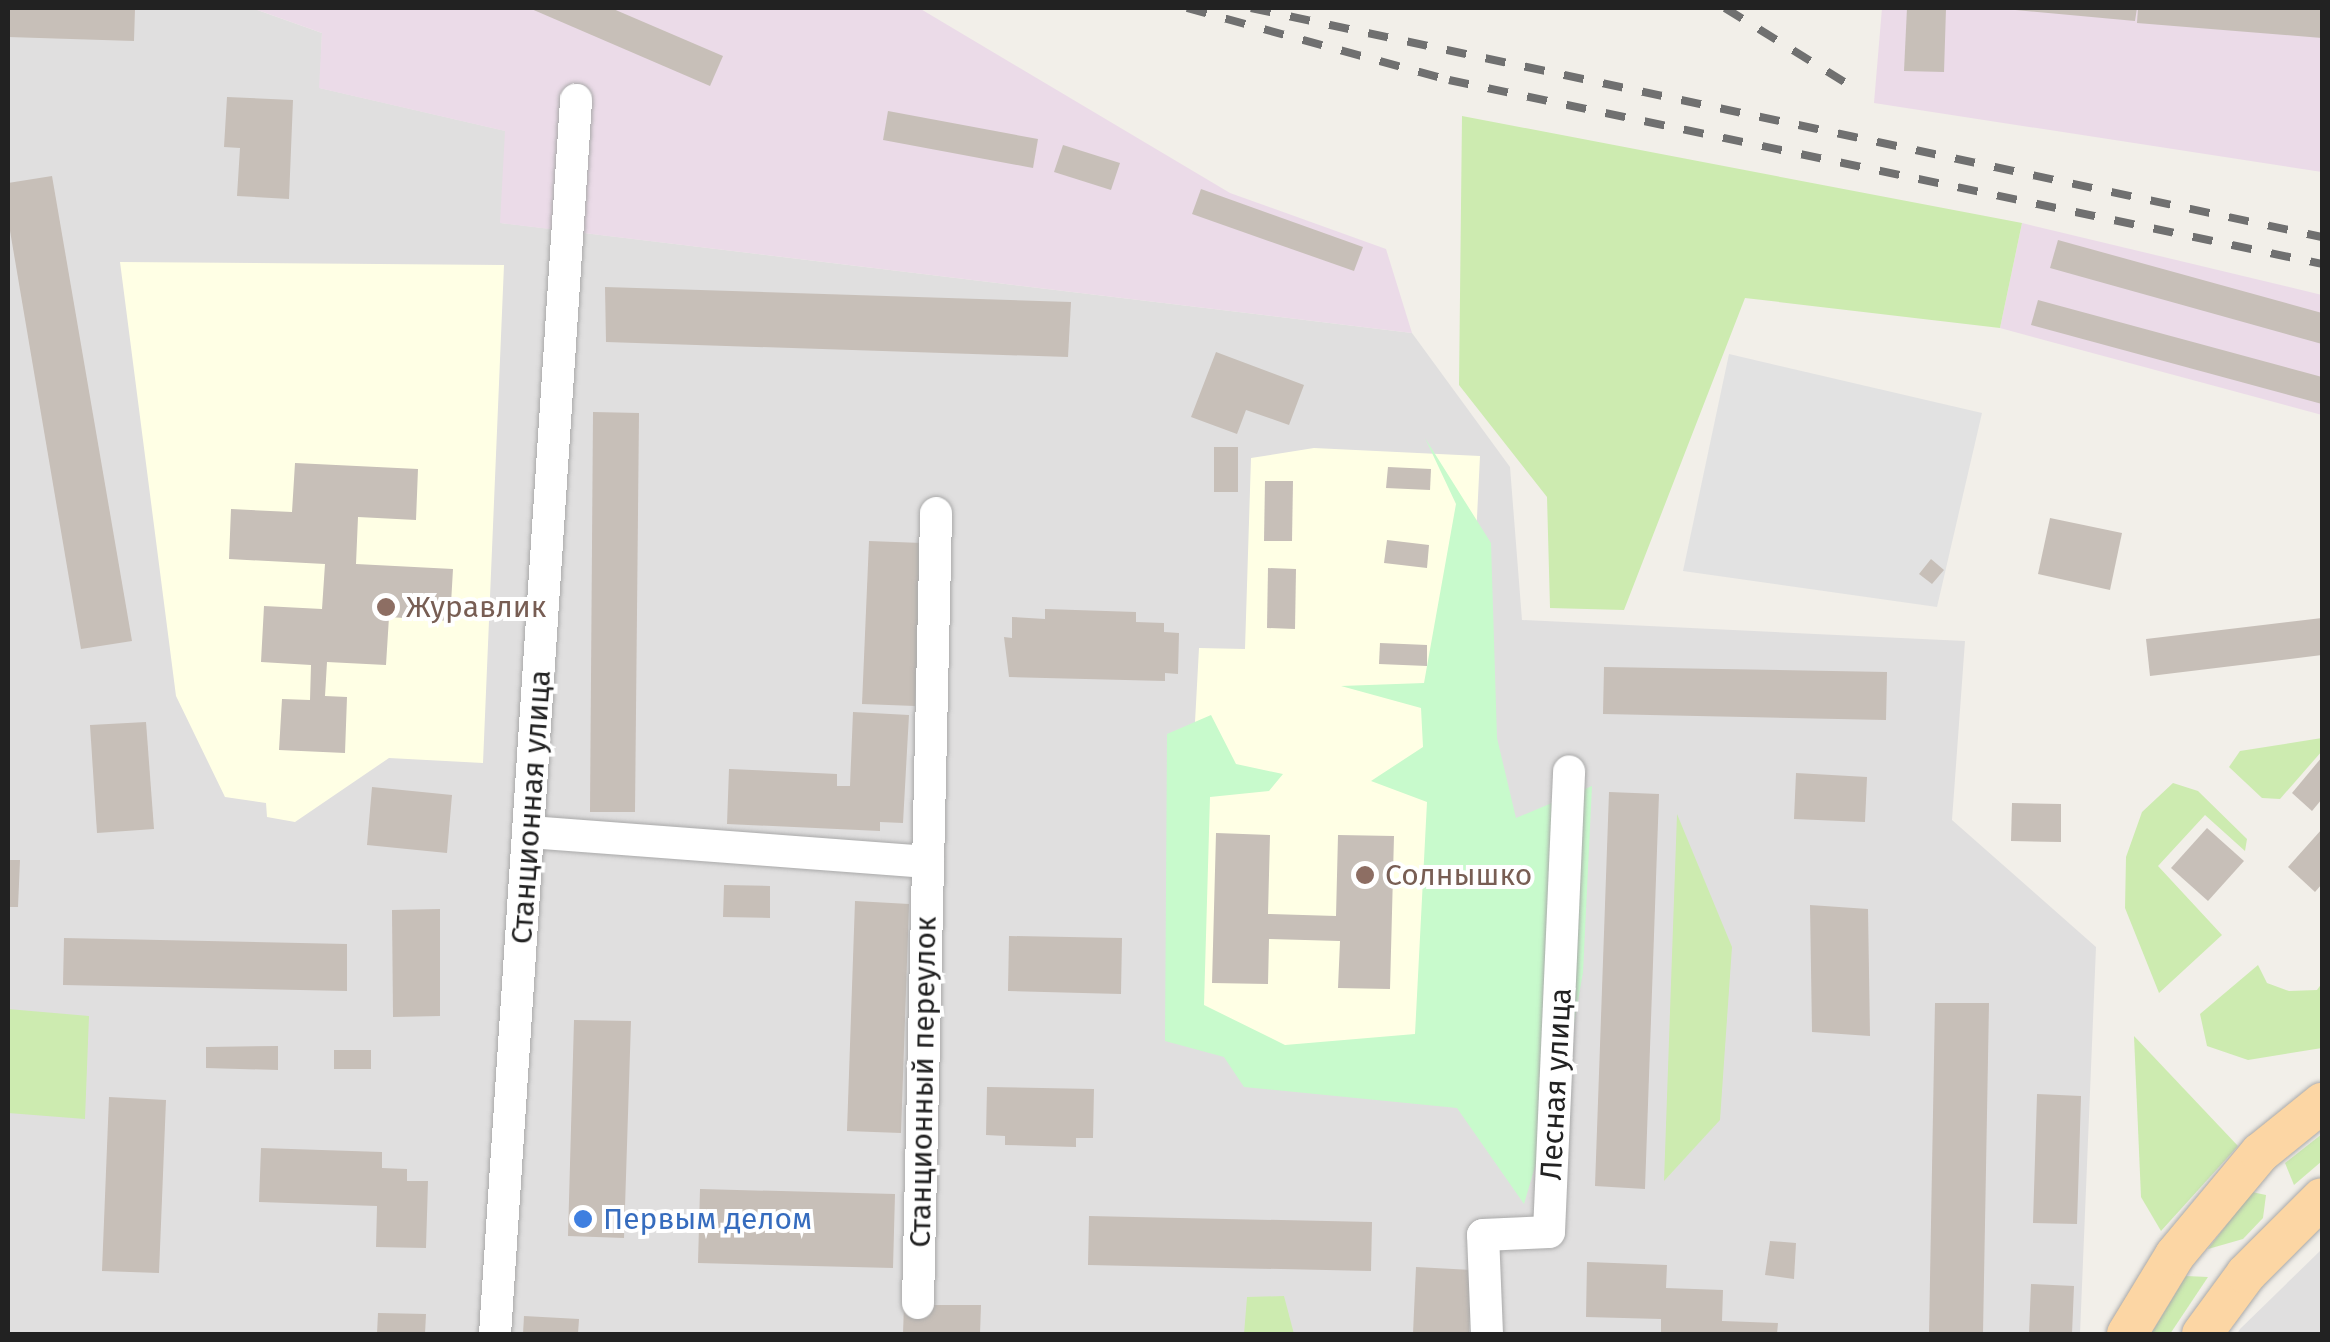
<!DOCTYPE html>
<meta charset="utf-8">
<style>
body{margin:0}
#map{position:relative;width:2330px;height:1342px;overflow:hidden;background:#f2efe9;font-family:"Fira Sans",sans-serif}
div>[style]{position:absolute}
.residential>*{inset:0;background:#e0dfdf}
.industrial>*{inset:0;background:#ebdbe8}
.education>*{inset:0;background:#ffffe5}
.grass>*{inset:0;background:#cdebb0}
.park>*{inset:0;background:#c8facc}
.parking>*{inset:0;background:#e2e2e2}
.building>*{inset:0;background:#c7bfb8}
.roads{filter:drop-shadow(0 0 2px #a9a9a9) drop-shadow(0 0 2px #a9a9a9)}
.minor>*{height:32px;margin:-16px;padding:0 16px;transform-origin:16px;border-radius:16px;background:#fff}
.major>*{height:40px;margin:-20px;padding:0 20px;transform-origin:20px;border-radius:20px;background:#fcd6a4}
.rail>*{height:8px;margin-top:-4px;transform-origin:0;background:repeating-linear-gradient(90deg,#707070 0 20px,transparent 0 40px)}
.dots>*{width:28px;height:28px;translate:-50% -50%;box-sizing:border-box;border:5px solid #fff;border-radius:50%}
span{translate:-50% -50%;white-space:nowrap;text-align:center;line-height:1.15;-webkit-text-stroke:8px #fff;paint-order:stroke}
.education-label{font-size:30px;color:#785e54}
.left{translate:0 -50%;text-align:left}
.street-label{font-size:30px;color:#222}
.shop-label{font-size:30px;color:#366cbe}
.frame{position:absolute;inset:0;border:10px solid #222;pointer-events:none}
</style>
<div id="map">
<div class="residential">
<div style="clip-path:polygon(8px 8px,252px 8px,322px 33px,320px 88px,506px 131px,501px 223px,1412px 333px,1510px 467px,1522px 620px,1965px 641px,1952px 820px,2096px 947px,2080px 1334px,8px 1334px)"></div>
<div style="clip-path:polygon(2322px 1249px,2322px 1334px,2237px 1334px,2240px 1329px)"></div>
</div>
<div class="industrial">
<div style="clip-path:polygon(252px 8px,919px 8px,1230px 193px,1386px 249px,1412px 333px,500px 223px,505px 131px,319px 88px,322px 33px)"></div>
<div style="clip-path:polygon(1882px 8px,2322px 8px,2322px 172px,1874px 103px)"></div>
<div style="clip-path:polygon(2022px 223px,2322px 295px,2322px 415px,2000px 328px)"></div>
</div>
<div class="education">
<div style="clip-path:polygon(120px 262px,504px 265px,483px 763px,389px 758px,295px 822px,267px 817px,266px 803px,225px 797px,176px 696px)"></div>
<div style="clip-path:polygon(1314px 448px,1480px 456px,1450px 1071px,1178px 1037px,1199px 648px,1245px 649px,1251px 458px)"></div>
</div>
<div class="grass">
<div style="clip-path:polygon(1462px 116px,2022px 223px,2000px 328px,1745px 298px,1624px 610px,1550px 608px,1547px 497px,1459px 385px)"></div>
<div style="clip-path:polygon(2322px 738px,2322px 751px,2280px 799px,2262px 798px,2229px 767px,2240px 751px)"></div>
<div style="clip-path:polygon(2173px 783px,2198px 791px,2247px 839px,2245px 851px,2205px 815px,2158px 866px,2222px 935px,2159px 993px,2125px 908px,2126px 857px,2142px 812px)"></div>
<div style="clip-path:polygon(1677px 814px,1732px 947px,1720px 1120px,1664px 1181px)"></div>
<div style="clip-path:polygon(2258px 965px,2267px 983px,2289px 991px,2317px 990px,2322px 983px,2322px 1048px,2248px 1060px,2207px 1046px,2200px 1014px)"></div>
<div style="clip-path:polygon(8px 1009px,89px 1016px,85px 1119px,8px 1113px)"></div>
<div style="clip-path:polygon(2134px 1036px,2238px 1146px,2161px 1231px,2141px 1197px)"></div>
<div style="clip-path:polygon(2322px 1134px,2322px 1161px,2294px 1185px,2285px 1163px)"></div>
<div style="clip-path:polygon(2252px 1192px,2266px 1195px,2263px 1218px,2243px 1239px,2208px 1249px)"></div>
<div style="clip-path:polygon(2186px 1276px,2208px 1277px,2170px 1334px,2151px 1334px)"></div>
<div style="clip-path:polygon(1284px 1296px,1294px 1334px,1244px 1334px,1247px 1297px)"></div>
</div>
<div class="park">
<div style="clip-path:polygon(1425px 438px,1491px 543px,1497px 738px,1516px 818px,1592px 786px,1583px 972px,1570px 1048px,1524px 1204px,1457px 1108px,1244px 1087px,1224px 1057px,1165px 1041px,1167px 734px,1211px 715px,1236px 764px,1283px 774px,1269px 791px,1210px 797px,1204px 1005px,1285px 1045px,1415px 1034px,1427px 802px,1371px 781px,1423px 747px,1421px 708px,1341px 686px,1424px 683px,1456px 504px)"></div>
</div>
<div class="parking">
<div style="clip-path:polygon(1729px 354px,1982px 413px,1937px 607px,1683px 571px)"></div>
</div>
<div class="building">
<div style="clip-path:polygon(8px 8px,135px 8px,134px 41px,8px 37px)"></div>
<div style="clip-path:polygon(529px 8px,611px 8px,723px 56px,710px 86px)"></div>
<div style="clip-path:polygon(1907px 8px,1946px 8px,1944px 72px,1904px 71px)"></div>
<div style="clip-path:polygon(1994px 8px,2137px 8px,2135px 21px)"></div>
<div style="clip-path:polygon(2138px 8px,2322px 8px,2322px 38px,2137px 23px)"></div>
<div style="clip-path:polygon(227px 97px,293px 100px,289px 199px,237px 196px,240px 148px,224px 147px)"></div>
<div style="clip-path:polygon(888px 111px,1038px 139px,1033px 168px,883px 140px)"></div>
<div style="clip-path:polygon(1063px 145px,1120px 163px,1111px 190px,1054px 172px)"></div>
<div style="clip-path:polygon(52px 176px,132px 641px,81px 649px,8px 219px,8px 183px)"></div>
<div style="clip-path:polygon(1201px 189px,1363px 247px,1354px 271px,1192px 214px)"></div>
<div style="clip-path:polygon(2058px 240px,2322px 313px,2322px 344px,2050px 268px)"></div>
<div style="clip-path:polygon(605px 287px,1071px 302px,1068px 357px,606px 342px)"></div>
<div style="clip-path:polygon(2038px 300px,2322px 377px,2322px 404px,2031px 325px)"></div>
<div style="clip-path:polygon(1216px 352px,1304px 385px,1289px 425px,1246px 410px,1237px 434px,1191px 417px)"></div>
<div style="clip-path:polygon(593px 412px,639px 413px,635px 812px,590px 812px)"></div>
<div style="clip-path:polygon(1214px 447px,1238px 447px,1238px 492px,1214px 492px)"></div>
<div style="clip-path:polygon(295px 463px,418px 469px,416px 520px,358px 517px,356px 564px,453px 569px,450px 621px,389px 617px,386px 665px,327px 662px,325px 696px,347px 697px,345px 753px,279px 750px,282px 699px,310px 700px,311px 665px,261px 662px,264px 606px,322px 609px,325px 564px,229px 559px,231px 509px,292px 512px)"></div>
<div style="clip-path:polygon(1388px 467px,1431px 469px,1430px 490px,1386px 488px)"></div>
<div style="clip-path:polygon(1265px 481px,1293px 481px,1292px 541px,1264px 541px)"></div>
<div style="clip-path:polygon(2050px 518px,2122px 533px,2110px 590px,2038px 574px)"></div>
<div style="clip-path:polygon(1387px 540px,1429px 545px,1427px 568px,1384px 563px)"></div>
<div style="clip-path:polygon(869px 541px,922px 543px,915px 706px,862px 704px)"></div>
<div style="clip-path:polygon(1931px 559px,1944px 570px,1932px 584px,1919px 574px)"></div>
<div style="clip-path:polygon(1268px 568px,1296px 569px,1295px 629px,1267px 628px)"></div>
<div style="clip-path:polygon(1045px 609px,1136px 612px,1136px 622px,1164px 623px,1164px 632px,1179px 633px,1178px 674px,1165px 673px,1165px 681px,1009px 677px,1004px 637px,1012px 638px,1012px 617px,1045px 619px)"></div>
<div style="clip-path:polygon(2322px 618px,2322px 655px,2150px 676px,2146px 639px)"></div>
<div style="clip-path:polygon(1380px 643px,1427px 645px,1427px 666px,1379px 664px)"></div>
<div style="clip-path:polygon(1604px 667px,1887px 672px,1886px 720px,1603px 714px)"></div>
<div style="clip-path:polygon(853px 712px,909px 715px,903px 823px,880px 822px,880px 831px,727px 824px,729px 769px,837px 774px,837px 786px,850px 786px)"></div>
<div style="clip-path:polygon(146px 722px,154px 829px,97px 833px,90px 725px)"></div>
<div style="clip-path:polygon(2322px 757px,2322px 799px,2312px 811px,2292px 793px)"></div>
<div style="clip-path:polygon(1796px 773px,1867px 777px,1865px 822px,1794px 819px)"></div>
<div style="clip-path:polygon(372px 787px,452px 795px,447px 853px,367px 845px)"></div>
<div style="clip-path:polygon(1609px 792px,1659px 794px,1645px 1189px,1595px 1186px)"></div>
<div style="clip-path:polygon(2012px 803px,2061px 804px,2061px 842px,2011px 841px)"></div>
<div style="clip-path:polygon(2207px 828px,2244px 861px,2208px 901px,2171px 868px)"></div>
<div style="clip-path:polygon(2322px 829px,2322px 884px,2315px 892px,2288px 867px)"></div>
<div style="clip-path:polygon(1216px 833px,1270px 835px,1268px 914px,1336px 916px,1338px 835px,1394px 836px,1390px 989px,1338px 988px,1340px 941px,1269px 939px,1268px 984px,1212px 983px)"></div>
<div style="clip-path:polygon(8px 860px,20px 860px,18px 907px,8px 907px)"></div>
<div style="clip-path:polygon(724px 885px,770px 886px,770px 918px,723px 917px)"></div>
<div style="clip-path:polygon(855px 901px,909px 904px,901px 1133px,847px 1131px)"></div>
<div style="clip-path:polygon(1810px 905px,1868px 909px,1870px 1036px,1812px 1032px)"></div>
<div style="clip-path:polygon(440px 909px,440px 1016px,393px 1017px,392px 910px)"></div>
<div style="clip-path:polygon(1009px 936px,1122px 938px,1121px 994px,1008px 991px)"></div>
<div style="clip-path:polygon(64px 938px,347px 944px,347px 991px,63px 985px)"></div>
<div style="clip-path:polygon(1935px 1003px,1989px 1003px,1983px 1334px,1929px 1334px)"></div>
<div style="clip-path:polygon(574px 1020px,631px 1021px,624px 1238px,568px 1236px)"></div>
<div style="clip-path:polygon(278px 1046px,278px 1070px,206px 1068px,206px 1047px)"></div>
<div style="clip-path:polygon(334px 1050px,371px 1050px,371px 1069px,334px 1069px)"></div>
<div style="clip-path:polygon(987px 1087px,1094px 1089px,1093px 1138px,1076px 1138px,1076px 1147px,1005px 1145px,1005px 1136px,986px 1135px)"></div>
<div style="clip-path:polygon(2037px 1094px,2081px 1096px,2077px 1224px,2033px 1223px)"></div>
<div style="clip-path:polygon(109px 1097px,166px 1100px,159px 1273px,102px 1271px)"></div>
<div style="clip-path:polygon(261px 1148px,382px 1152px,382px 1168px,407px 1169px,407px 1181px,428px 1181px,426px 1248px,376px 1247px,377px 1206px,259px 1202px)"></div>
<div style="clip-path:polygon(700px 1189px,895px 1194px,893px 1268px,698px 1263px)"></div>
<div style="clip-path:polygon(1089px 1216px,1372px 1222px,1371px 1271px,1088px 1265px)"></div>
<div style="clip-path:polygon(1770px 1241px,1796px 1243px,1794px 1279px,1765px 1275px)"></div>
<div style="clip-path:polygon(1587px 1262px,1667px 1265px,1666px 1288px,1723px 1290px,1722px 1321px,1778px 1323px,1777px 1334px,1661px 1334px,1661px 1319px,1586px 1317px)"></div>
<div style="clip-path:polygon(1416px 1267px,1472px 1270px,1469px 1334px,1413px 1334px)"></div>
<div style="clip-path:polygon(2031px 1284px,2074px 1286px,2072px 1334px,2029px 1334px)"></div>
<div style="clip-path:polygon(904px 1305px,981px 1305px,980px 1334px,903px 1334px)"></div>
<div style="clip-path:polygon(378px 1313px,426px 1314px,425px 1334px,377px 1334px)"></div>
<div style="clip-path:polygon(524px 1316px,579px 1319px,578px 1334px,523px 1334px)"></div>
</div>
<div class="roads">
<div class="minor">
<div style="left:529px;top:832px;width:400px;rotate:4.3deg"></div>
<div style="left:918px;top:1303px;width:790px;rotate:-88.69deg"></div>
<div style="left:495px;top:1334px;width:1237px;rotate:-86.24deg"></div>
<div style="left:1487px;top:1334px;width:99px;rotate:-92.3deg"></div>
<div style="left:1483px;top:1235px;width:66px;rotate:-2.6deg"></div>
<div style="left:1549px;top:1232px;width:461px;rotate:-87.5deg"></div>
</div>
<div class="major">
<div style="left:2127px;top:1334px;width:92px;rotate:-58.7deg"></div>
<div style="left:2175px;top:1255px;width:133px;rotate:-50.2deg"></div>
<div style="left:2260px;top:1153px;width:80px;rotate:-38.9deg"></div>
<div style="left:2202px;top:1334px;width:74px;rotate:-53.7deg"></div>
<div style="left:2246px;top:1274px;width:107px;rotate:-45deg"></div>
</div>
</div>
<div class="rail">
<div style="left:1187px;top:8px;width:272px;rotate:15.4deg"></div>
<div style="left:1449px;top:80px;width:892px;rotate:11.9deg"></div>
<div style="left:1251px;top:8px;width:1095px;rotate:12.07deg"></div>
<div style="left:1725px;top:8px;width:152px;rotate:31.8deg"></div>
</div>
<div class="dots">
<div style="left:386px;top:607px;background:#8d6e63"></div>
<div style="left:1365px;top:875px;background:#8d6e63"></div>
<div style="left:583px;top:1219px;background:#3f7fe0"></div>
</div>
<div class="education-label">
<span class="left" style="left:406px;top:607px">Журавлик</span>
<span class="left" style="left:1385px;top:875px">Солнышко</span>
</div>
<div class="street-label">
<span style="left:531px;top:807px;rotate:-86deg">Станционная улица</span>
<span style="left:923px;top:1082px;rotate:-89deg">Станционный переулок</span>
<span style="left:1556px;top:1084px;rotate:-87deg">Лесная улица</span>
</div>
<div class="shop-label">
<span class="left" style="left:603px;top:1219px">Первым делом</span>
</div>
<div class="frame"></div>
</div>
